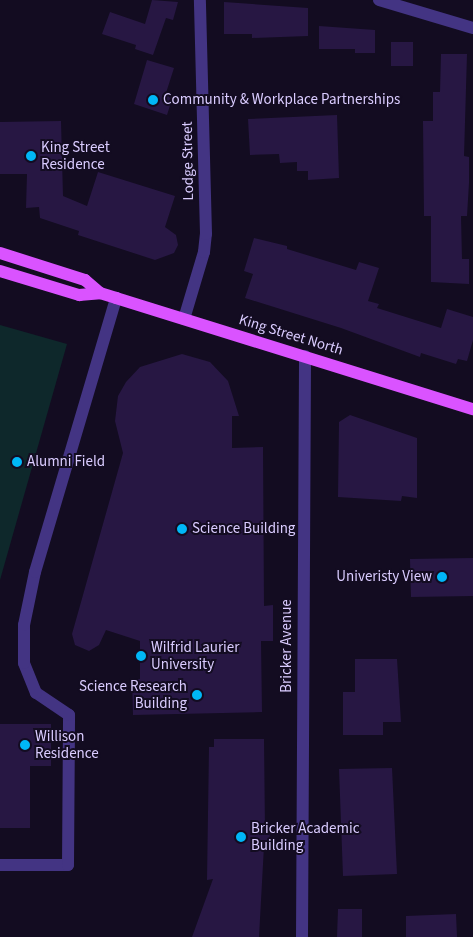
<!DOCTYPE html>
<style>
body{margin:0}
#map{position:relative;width:473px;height:937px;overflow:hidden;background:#130c21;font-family:"Source Sans 3",sans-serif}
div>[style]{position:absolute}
.green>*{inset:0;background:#0e282b}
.building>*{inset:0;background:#271743}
.minor>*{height:12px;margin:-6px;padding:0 6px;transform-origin:6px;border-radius:6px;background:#433483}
.major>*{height:12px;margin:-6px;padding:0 6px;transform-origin:6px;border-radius:6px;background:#da53ff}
.dots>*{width:14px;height:14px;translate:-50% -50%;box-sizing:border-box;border:2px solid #130c21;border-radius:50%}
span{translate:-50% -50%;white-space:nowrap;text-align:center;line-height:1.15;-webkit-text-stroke:4px #130c21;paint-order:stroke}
.poi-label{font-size:15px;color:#daccff}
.left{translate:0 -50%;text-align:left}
.right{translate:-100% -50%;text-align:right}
.street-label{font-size:15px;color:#daccff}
</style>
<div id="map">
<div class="green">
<div style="clip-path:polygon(0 325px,67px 344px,0 580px)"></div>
</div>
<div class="building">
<div style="clip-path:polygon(152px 0,178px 2px,173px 20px,166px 18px,153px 55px,135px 49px,136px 45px,102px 34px,110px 12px,145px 24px)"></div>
<div style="clip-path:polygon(224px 2px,308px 8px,308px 36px,252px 38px,252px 34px,224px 34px)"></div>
<div style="clip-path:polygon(319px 26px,375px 30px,375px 53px,355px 53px,355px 49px,319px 49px)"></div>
<div style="clip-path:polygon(391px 42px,413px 42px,413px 66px,391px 66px)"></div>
<div style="clip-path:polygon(441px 54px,467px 54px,464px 156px,469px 157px,469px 183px,467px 216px,461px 216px,462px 259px,469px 259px,469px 284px,431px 282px,431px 216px,424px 216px,423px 121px,433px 121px,433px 92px,440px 92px)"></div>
<div style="clip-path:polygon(147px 60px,174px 68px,166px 93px,173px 96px,167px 115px,134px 104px)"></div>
<div style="clip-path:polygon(337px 115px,339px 178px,308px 180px,308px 171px,297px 171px,297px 162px,280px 163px,279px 154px,250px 155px,248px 119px)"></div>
<div style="clip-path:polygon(61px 121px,63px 196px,87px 206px,98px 172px,175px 196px,165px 227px,176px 235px,178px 245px,174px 253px,155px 260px,78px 235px,79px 231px,40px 218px,39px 207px,26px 208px,27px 174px,0 174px,0 122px)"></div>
<div style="clip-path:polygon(254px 238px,287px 246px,287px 249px,356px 270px,359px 262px,379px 268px,368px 301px,379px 304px,377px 308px,441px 328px,447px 309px,473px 317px,473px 340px,467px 361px,458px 359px,456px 364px,421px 353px,420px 357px,341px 328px,245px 298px,253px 274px,244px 271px)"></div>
<div style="clip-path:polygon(182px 354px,210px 362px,228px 381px,239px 416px,232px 416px,232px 448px,263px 447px,264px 606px,273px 605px,273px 641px,261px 641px,262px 712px,133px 715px,132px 679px,140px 679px,140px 641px,106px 630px,99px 645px,89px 651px,75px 645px,72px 634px,123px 453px,115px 421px,118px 396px,126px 382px,140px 367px)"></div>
<div style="clip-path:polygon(350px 415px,417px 438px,417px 498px,402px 496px,401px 501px,338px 497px,339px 422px)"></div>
<div style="clip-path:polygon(473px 558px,473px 596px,411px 597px,410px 559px)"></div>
<div style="clip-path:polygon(355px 659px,397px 659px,401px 722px,383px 722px,383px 735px,343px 735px,343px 692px,355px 692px)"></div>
<div style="clip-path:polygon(0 724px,51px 724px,51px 766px,30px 766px,30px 828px,0 828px)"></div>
<div style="clip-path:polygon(214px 739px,264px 739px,265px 830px,270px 830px,269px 847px,264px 846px,259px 937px,192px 937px,213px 879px,207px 880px,209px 747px,214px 747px)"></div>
<div style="clip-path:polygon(392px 768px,397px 874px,343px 876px,339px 769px)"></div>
<div style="clip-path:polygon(338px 909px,362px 909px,362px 937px,337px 937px)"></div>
<div style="clip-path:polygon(456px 914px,457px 937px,406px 937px,406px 916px)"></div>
</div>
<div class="minor">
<div style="left:379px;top:0;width:98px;rotate:16.6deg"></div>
<div style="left:184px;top:319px;width:70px;rotate:-73.4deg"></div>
<div style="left:204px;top:252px;width:18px;rotate:-84deg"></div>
<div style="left:206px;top:234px;width:234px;rotate:-91.5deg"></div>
<div style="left:0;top:865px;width:68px"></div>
<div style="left:68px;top:865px;width:150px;rotate:-89.6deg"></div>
<div style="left:69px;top:715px;width:40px;rotate:-146deg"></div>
<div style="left:36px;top:693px;width:32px;rotate:-112deg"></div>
<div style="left:24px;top:663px;width:38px;rotate:-90deg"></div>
<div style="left:24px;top:625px;width:54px;rotate:-78.3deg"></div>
<div style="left:35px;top:572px;width:286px;rotate:-73.5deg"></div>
<div style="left:302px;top:937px;width:581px;rotate:-89.7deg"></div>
</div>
<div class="major">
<div style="left:0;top:253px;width:89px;rotate:17.6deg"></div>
<div style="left:85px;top:280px;width:20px;rotate:41deg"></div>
<div style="left:0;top:271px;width:83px;rotate:16.9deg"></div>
<div style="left:79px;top:295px;width:21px;rotate:-5deg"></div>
<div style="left:100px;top:293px;width:17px;rotate:17deg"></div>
<div style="left:116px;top:298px;width:374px;rotate:17.3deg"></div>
</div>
<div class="dots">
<div style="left:153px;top:100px;background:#00b7f7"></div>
<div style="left:31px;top:156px;background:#00b7f7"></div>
<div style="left:17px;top:462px;background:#00b7f7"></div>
<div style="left:182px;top:529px;background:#00b7f7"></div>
<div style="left:442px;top:577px;background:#00b7f7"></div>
<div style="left:141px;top:656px;background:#00b7f7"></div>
<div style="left:197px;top:695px;background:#00b7f7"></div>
<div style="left:25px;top:745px;background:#00b7f7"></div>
<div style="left:241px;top:837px;background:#00b7f7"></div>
</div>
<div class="poi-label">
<span class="left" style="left:163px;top:100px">Community &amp; Workplace Partnerships</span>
<span class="left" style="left:41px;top:156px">King Street<br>Residence</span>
<span class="left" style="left:27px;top:462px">Alumni Field</span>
<span class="left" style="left:192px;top:529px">Science Building</span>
<span class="right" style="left:432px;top:577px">Univeristy View</span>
<span class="left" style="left:151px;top:656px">Wilfrid Laurier<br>University</span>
<span class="right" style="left:187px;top:695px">Science Research<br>Building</span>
<span class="left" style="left:35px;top:745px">Willison<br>Residence</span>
<span class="left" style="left:251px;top:837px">Bricker Academic<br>Building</span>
</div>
<div class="street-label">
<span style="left:188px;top:161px;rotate:-91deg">Lodge Street</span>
<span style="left:291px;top:335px;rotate:17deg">King Street North</span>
<span style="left:287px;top:646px;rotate:-90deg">Bricker Avenue</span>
</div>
</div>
